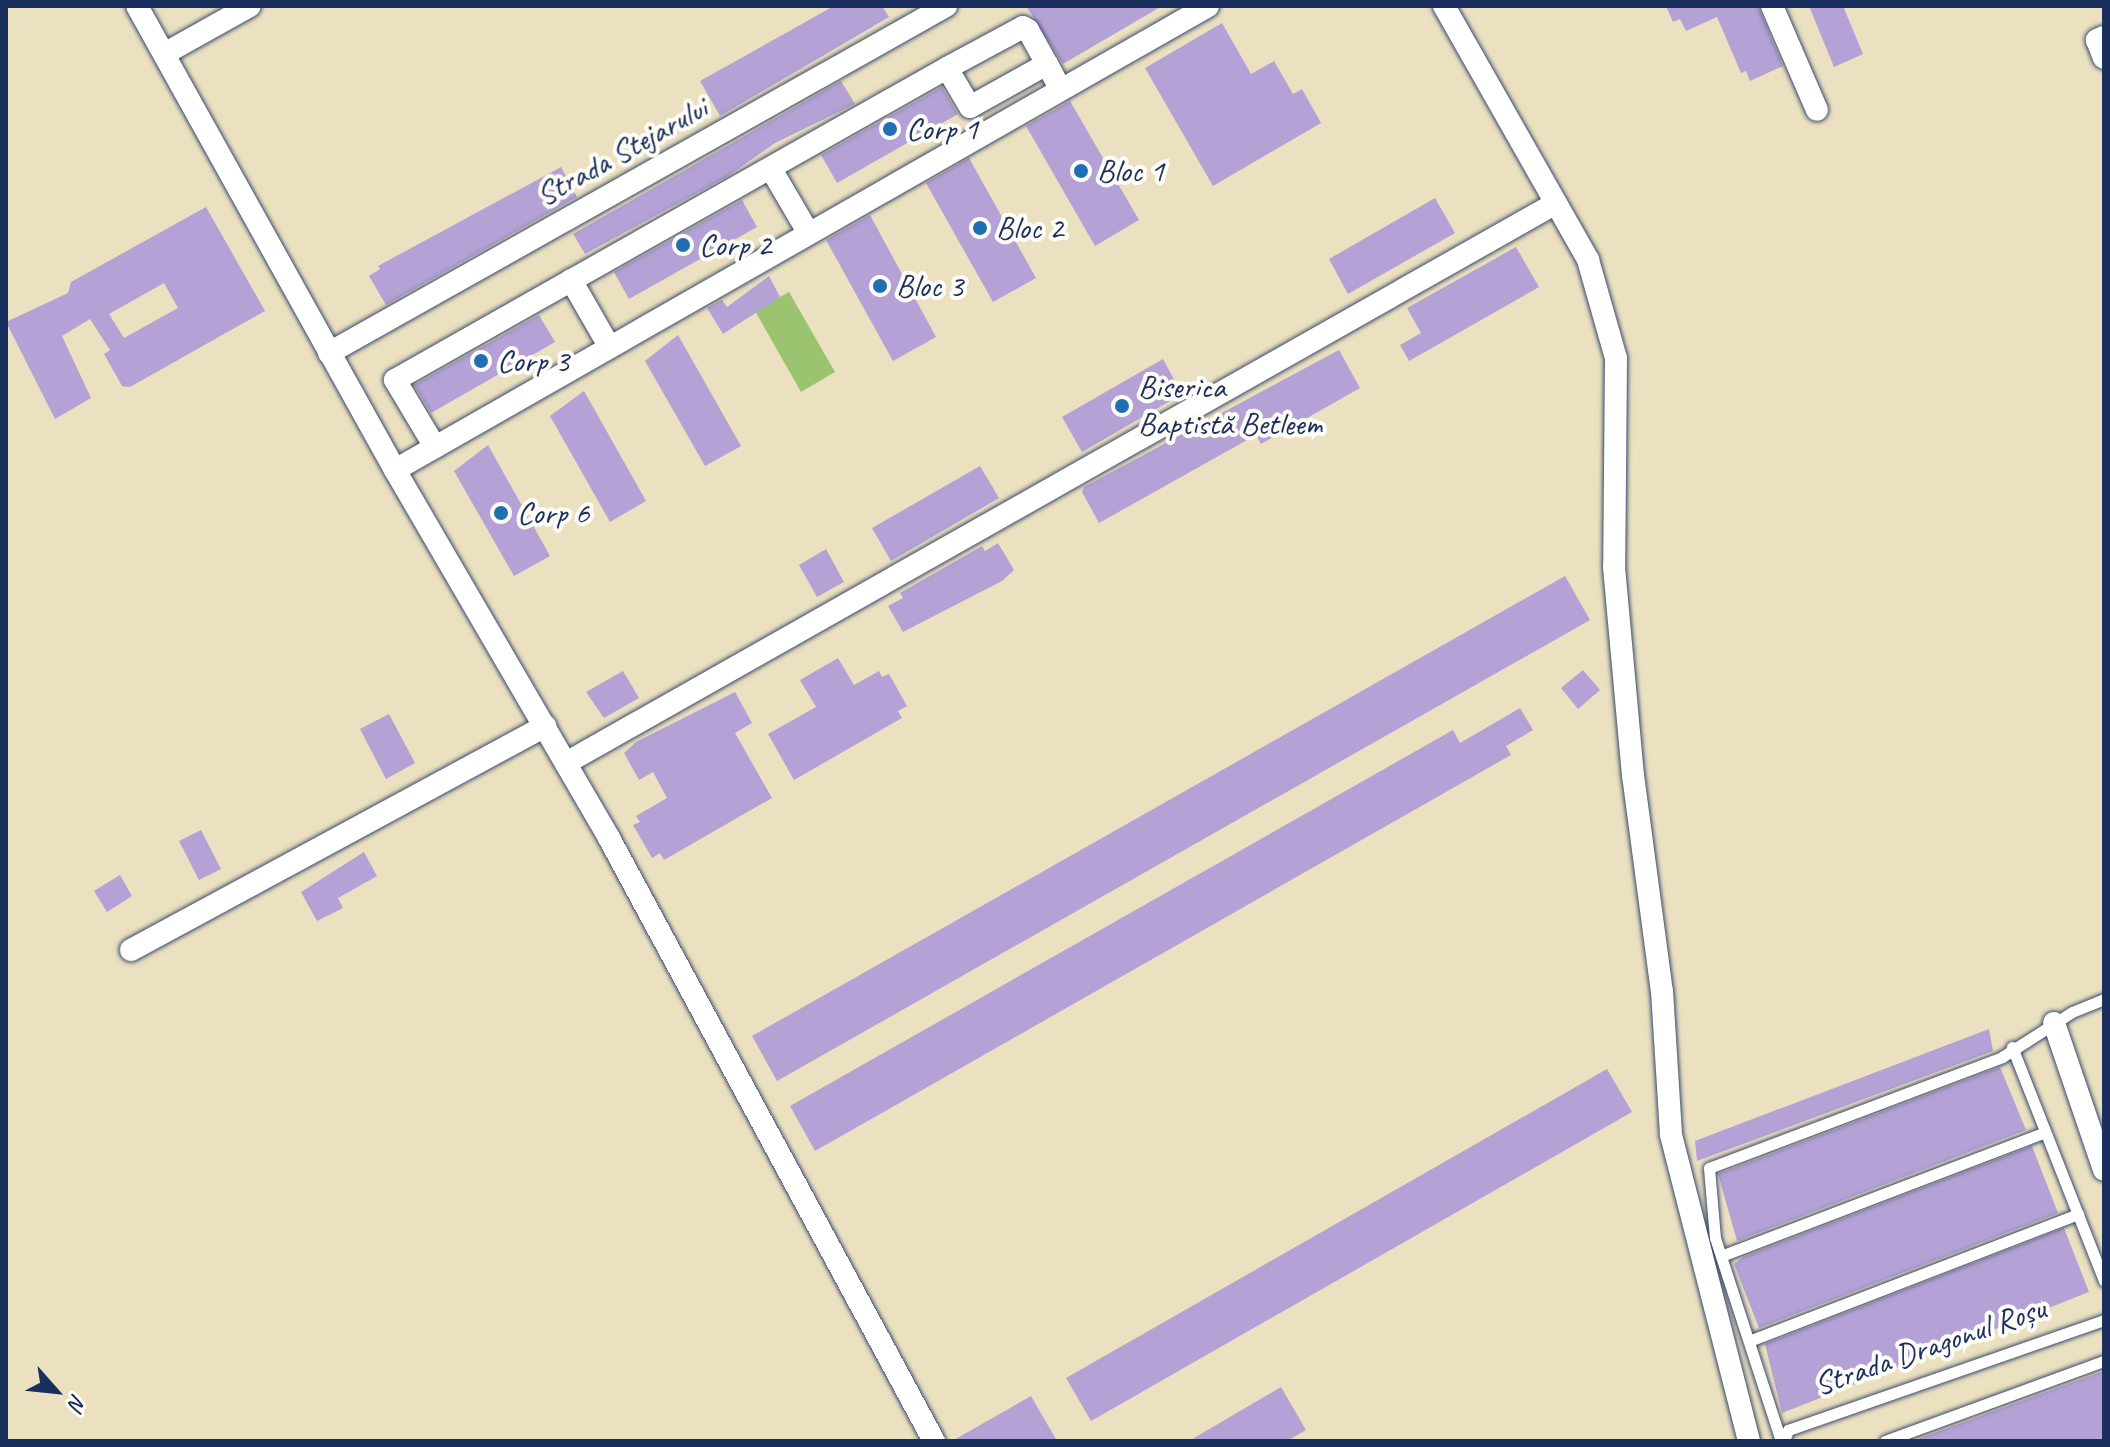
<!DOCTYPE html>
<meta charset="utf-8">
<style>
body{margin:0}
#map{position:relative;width:2110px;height:1447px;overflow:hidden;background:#ebe1c0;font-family:Caveat,sans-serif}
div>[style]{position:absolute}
.green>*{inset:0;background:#9bc471}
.building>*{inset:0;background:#b4a1d5}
.roads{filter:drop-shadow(0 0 2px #3a4a6d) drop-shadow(0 0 2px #3a4a6d)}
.lane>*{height:11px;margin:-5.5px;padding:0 5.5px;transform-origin:5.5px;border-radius:5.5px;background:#fff}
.street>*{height:22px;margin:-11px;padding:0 11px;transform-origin:11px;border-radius:11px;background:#fff}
.dots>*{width:22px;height:22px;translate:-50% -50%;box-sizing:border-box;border:4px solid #fdfcf7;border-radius:50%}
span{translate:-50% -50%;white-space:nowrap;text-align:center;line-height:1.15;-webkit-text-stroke:8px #fdfcf7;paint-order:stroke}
.poi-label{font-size:32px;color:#1b2f5e}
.left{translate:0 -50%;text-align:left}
.street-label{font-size:32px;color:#1b2f5e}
.frame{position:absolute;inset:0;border:8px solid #1b2f5e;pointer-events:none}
.north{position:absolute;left:16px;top:1351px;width:80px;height:80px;-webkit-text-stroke:6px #fdfcf7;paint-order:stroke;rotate:117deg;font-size:22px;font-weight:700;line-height:32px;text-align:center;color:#1b2f5e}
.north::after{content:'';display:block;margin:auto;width:28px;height:36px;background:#1b2f5e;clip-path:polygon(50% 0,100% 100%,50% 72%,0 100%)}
</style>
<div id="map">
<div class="green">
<div style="clip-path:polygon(789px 292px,835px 372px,801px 392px,755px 311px)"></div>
</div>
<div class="building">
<div style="clip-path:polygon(834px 6px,882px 6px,889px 17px,720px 116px,700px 81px)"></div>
<div style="clip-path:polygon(1026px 6px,1162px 6px,1063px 64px)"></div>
<div style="clip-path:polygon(1666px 6px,1758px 6px,1783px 66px,1750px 81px,1746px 71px,1741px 73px,1717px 17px,1686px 31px,1680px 19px,1673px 22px)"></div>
<div style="clip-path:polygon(1809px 6px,1843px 6px,1863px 54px,1834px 67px)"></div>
<div style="clip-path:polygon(1222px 23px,1251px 74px,1274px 61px,1293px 94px,1302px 89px,1321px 123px,1213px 186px,1145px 68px)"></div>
<div style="clip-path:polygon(841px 81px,855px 104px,775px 143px,728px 176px,585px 254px,573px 234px)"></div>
<div style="clip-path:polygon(942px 87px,958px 114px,837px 183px,821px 155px)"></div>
<div style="clip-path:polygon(1070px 101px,1139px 220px,1095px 246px,1026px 126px)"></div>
<div style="clip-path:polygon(969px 158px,1036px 278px,993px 302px,926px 183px)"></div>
<div style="clip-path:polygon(561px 167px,577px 197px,386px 305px,369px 276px,380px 269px,378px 266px)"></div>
<div style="clip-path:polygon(1435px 198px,1455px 233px,1348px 294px,1329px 259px)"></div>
<div style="clip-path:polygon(742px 200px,757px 227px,629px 299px,614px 272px)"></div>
<div style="clip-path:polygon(evenodd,206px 207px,265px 311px,130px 387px,122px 386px,104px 354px,110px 350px,90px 319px,62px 336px,91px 398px,55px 419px,6px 322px,68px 293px,71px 282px,206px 207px,164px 283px,178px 308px,124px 338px,109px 314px,164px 283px)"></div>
<div style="clip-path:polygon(870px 215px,936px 337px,893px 361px,826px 240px)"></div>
<div style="clip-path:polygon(1516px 247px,1539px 287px,1409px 361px,1400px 345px,1421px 333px,1407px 308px)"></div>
<div style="clip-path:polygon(769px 276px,780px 297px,723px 334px,707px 308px,722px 300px,727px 307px)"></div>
<div style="clip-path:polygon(539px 315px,555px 342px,431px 413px,414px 385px)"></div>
<div style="clip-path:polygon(678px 335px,741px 446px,705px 466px,645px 361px)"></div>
<div style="clip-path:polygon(1339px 350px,1360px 388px,1261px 444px,1256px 435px,1099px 523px,1082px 492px,1084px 487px)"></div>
<div style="clip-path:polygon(1163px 359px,1182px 394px,1082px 452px,1062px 417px)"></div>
<div style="clip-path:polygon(584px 391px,646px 501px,610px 522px,550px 416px)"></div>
<div style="clip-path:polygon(488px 445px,550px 556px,514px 576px,454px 471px)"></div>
<div style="clip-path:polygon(980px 466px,999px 498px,891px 561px,872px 528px)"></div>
<div style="clip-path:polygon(998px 543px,1014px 570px,1002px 581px,903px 632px,888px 606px,903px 598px,900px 593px,982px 546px,985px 551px)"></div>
<div style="clip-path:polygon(826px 549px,844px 582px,817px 597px,799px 565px)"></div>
<div style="clip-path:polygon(1565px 576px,1590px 620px,777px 1081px,752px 1036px)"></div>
<div style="clip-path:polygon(838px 658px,854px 685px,879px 671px,882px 677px,889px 674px,907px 706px,898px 711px,902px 718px,794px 780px,768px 734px,816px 707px,800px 680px)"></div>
<div style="clip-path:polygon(1583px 670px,1600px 690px,1578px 709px,1561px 688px)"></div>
<div style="clip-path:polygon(623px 671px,639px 698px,604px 718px,586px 692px)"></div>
<div style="clip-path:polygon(735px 692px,752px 723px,735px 733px,772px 798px,664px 860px,660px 853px,652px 858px,633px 825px,640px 822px,636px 816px,667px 798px,653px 772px,639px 780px,624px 753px,636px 742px)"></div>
<div style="clip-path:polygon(1520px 708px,1533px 730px,1506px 746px,1511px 755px,815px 1151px,790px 1106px,1453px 730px,1460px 743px)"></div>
<div style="clip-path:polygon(389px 714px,415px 763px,386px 779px,360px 729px)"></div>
<div style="clip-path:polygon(201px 830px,221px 869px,199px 880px,179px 841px)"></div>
<div style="clip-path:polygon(364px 852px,377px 876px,338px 898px,343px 908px,317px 921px,301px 892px)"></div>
<div style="clip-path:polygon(120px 875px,132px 896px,107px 912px,94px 891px)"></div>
<div style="clip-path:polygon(1989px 1029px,1993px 1051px,1697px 1161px,1695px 1141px)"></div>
<div style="clip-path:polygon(2000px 1067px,2026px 1130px,1737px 1241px,1718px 1174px)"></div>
<div style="clip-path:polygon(1607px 1069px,1632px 1112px,1091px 1421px,1066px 1378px)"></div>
<div style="clip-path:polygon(2032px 1146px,2058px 1213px,1759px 1328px,1734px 1264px,1743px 1257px)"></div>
<div style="clip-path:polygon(2064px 1228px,2089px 1292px,1782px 1413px,1765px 1344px)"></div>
<div style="clip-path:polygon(2104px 1371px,2104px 1441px,1918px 1441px,1918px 1439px)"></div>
<div style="clip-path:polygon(1281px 1387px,1306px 1430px,1287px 1441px,1189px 1441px)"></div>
<div style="clip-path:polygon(1031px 1396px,1057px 1441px,952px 1441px)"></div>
</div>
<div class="roads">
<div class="lane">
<div style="left:2012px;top:1047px;width:251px;rotate:68.5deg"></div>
<div style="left:1721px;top:1256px;width:347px;rotate:-20.9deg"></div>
<div style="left:1749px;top:1341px;width:353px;rotate:-21.1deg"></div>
<div style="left:1781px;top:1441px;width:213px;rotate:-108deg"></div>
<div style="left:1715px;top:1238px;width:70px;rotate:-94.9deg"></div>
<div style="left:1709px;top:1168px;width:313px;rotate:-20.7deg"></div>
<div style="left:2002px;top:1057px;width:83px;rotate:-32.7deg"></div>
<div style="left:2072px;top:1012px;width:35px;rotate:-22deg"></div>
<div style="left:1784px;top:1441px;width:12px;rotate:-70deg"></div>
<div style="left:1788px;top:1430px;width:335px;rotate:-19.2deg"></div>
<div style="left:1885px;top:1441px;width:233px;rotate:-20.1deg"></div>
</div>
<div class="street">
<div style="left:137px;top:6px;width:531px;rotate:60.92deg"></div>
<div style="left:395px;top:470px;width:426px;rotate:59.8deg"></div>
<div style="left:609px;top:838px;width:685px;rotate:61.68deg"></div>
<div style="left:1444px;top:6px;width:292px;rotate:60.4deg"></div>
<div style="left:1588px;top:260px;width:102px;rotate:74.1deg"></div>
<div style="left:1616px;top:358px;width:209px;rotate:90.5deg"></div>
<div style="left:1614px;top:567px;width:209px;rotate:84.8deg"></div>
<div style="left:1633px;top:775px;width:218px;rotate:82.4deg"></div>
<div style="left:1662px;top:991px;width:144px;rotate:86.4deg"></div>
<div style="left:1671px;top:1135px;width:316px;rotate:75.7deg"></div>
<div style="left:1772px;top:6px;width:113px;rotate:66.6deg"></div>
<div style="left:2104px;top:37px;width:8px;rotate:157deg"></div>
<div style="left:2097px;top:40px;width:19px;rotate:69deg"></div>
<div style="left:164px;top:54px;width:98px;rotate:-29.2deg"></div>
<div style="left:1047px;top:64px;width:88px;rotate:150.8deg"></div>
<div style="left:970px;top:107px;width:45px;rotate:-120.5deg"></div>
<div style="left:947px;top:68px;width:86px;rotate:-28.3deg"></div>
<div style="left:1023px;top:27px;width:6px;rotate:31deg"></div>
<div style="left:1028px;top:30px;width:39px;rotate:61deg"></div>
<div style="left:1047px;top:64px;width:26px;rotate:62deg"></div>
<div style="left:771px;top:169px;width:73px;rotate:59.6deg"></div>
<div style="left:571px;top:280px;width:76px;rotate:60.1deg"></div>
<div style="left:329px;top:353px;width:708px;rotate:-29.35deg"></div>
<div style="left:435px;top:447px;width:78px;rotate:-120.8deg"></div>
<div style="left:395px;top:380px;width:634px;rotate:-29.48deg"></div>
<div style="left:395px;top:470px;width:936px;rotate:-29.71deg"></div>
<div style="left:566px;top:763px;width:1137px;rotate:-29.49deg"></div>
<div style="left:131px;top:950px;width:471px;rotate:-28.4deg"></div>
<div style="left:2054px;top:1023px;width:155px;rotate:71.2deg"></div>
</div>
</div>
<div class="dots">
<div style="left:890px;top:129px;background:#1f6fb2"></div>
<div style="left:1081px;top:171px;background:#1f6fb2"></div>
<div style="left:980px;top:228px;background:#1f6fb2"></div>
<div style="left:683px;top:245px;background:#1f6fb2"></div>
<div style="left:880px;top:286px;background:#1f6fb2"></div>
<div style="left:481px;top:361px;background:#1f6fb2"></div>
<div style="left:1122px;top:406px;background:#1f6fb2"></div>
<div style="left:501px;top:513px;background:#1f6fb2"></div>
</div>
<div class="poi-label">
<span class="left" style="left:906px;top:129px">Corp 1</span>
<span class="left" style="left:1097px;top:171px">Bloc 1</span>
<span class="left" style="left:996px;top:228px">Bloc 2</span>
<span class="left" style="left:699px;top:245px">Corp 2</span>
<span class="left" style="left:896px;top:286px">Bloc 3</span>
<span class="left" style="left:497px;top:361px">Corp 3</span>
<span class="left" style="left:1138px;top:406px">Biserica<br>Baptistă Betleem</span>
<span class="left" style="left:517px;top:513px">Corp 6</span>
</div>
<div class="street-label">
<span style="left:622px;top:152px;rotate:-29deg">Strada Stejarului</span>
<span style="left:1930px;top:1347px;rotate:-19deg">Strada Dragonul Roșu</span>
</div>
<div class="frame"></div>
<div class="north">N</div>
</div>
